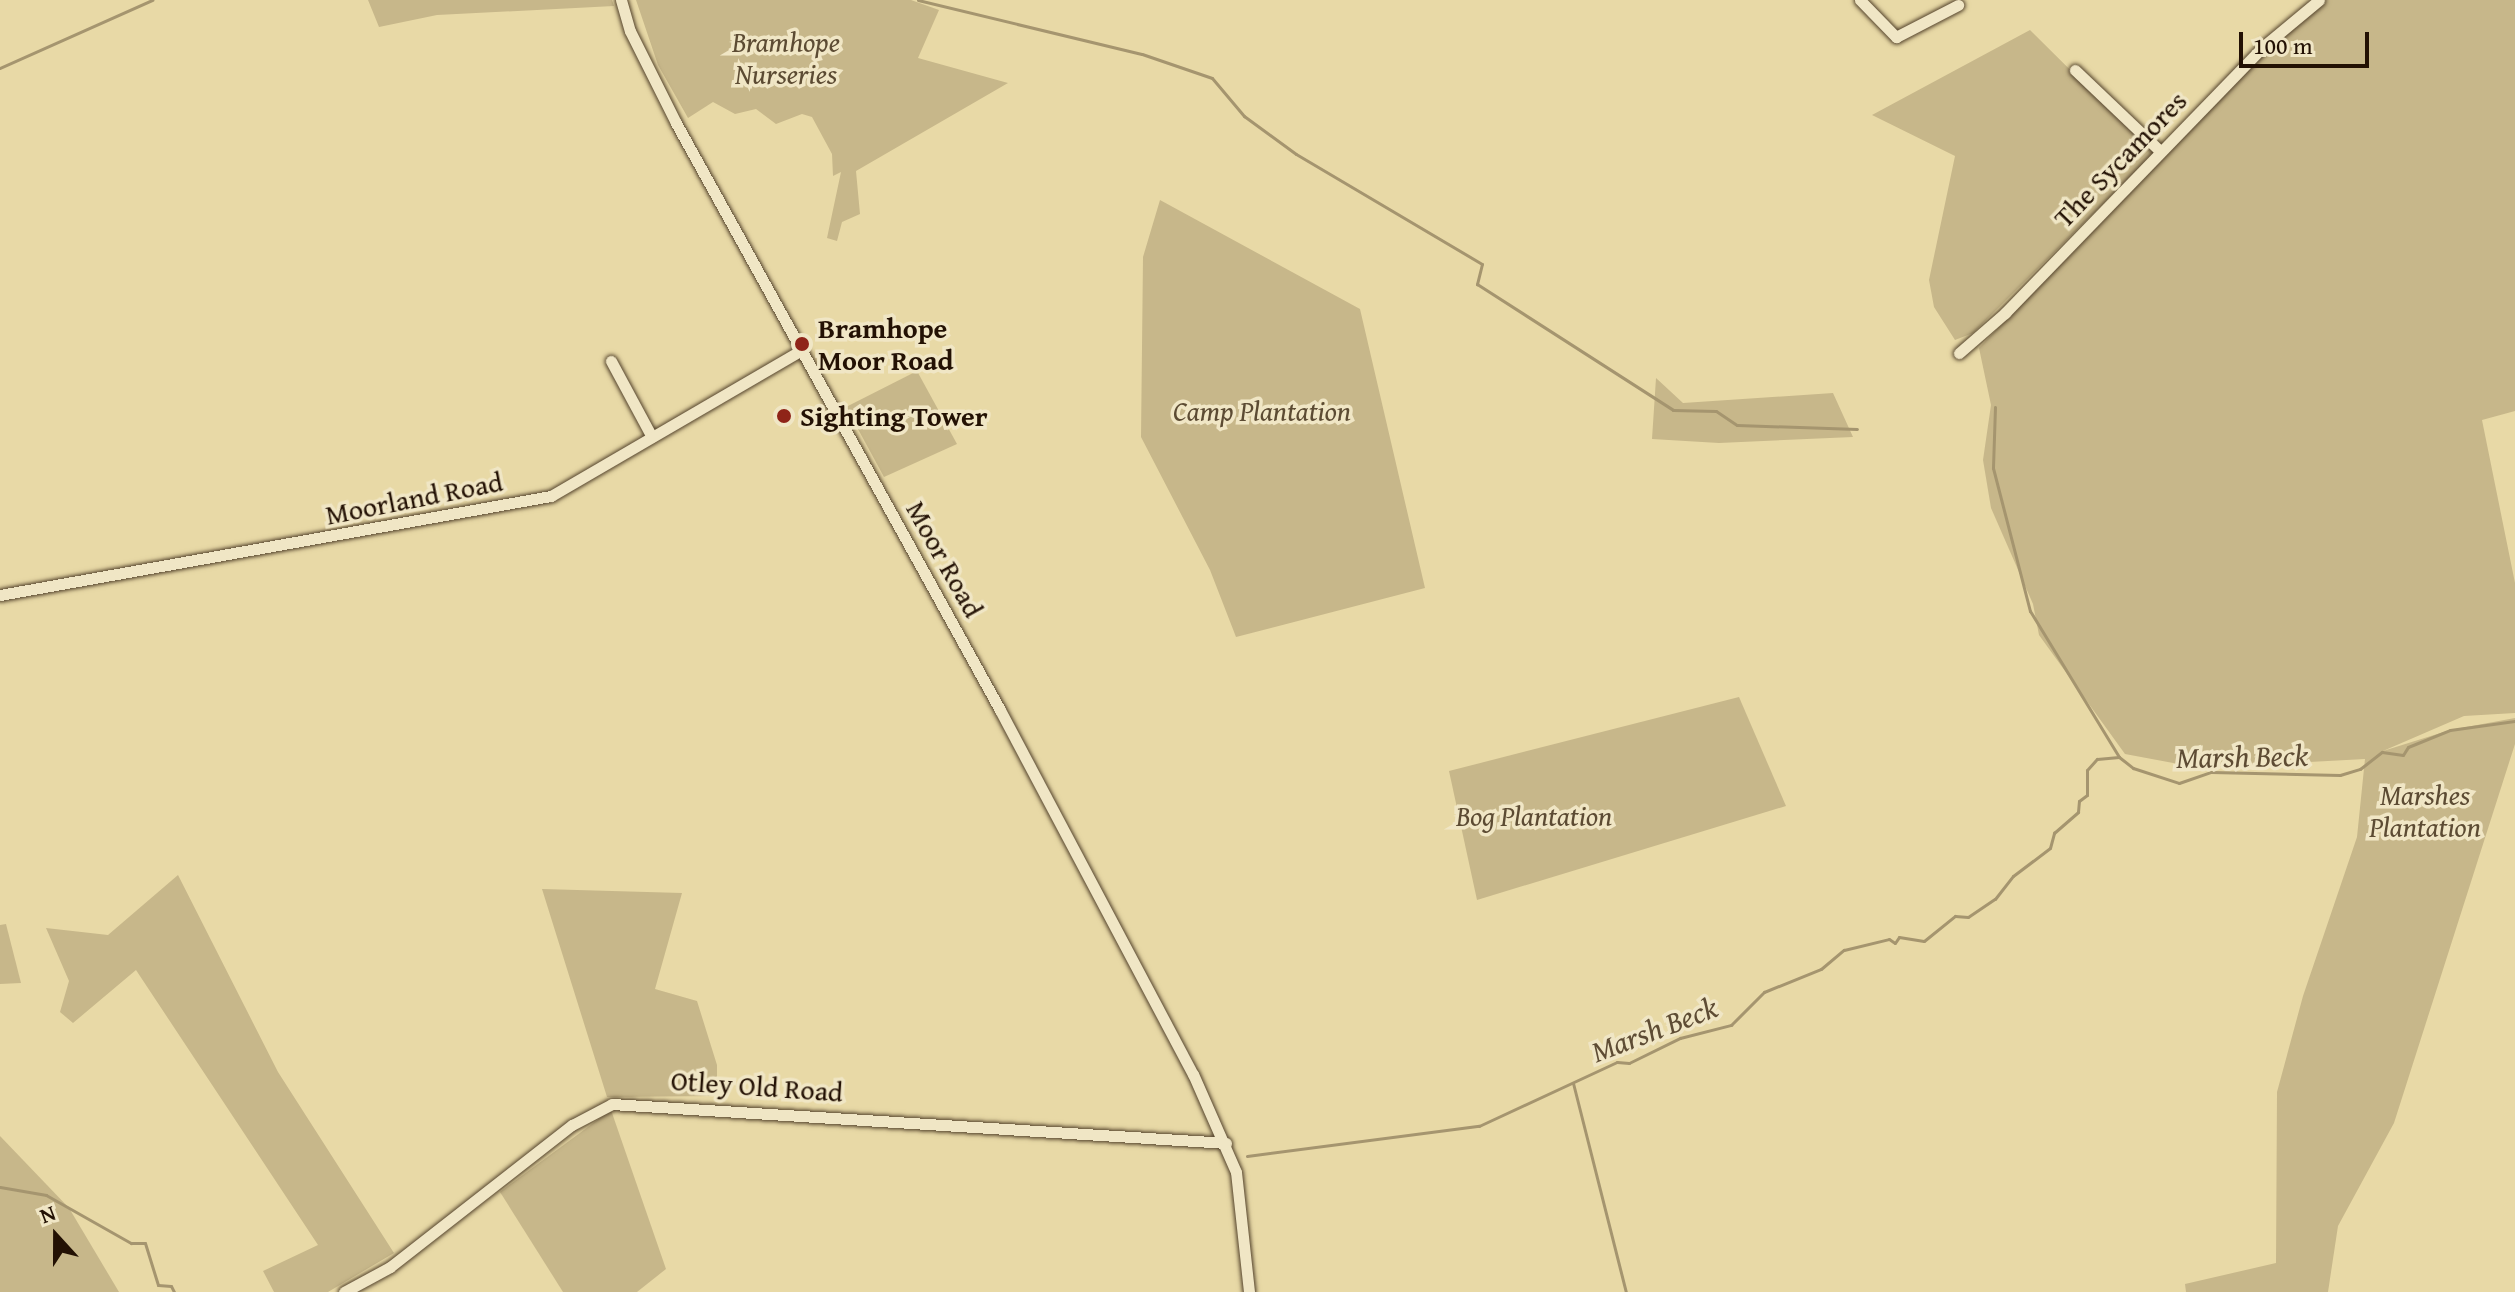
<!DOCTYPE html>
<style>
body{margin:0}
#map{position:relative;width:2515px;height:1292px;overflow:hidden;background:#e8d9a6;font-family:"Gentium Book Plus",serif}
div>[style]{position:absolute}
.green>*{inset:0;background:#c7b78a}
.stream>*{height:3px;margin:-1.5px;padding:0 1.5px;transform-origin:1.5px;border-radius:1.5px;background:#a5956f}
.roads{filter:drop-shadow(0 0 2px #54432c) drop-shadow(0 0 2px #54432c)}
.minor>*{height:11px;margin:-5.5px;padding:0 5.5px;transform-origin:5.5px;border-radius:5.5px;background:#f0e6c5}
.dots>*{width:22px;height:22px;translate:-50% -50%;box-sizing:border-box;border:4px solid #f0e6c5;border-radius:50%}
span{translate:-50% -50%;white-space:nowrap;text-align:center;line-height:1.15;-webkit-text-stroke:7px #f0e6c5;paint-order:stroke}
.park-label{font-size:28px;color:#5c4b33;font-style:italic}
.street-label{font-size:28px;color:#231104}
.poi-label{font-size:28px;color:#231104;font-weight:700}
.left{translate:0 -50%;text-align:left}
.water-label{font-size:30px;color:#5e4c34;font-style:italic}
.north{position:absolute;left:16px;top:1196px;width:80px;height:80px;-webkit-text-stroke:6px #f0e6c5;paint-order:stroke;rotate:339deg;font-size:22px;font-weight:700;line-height:32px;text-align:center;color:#231104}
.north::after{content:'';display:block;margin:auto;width:28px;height:36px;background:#231104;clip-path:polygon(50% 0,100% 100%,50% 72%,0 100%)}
.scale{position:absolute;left:2239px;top:32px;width:130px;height:36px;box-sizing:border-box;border:4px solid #231104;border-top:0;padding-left:10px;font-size:24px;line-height:28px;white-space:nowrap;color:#231104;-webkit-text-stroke:6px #f0e6c5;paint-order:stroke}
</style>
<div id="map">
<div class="green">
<div style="clip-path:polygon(368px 0,612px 0,614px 6px,437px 15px,379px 27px)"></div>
<div style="clip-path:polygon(636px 0,911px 0,939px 10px,918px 58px,1008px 83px,856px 171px,860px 214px,842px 222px,837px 241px,827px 238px,841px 172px,833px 176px,832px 154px,812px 117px,802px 114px,776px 124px,756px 109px,735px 114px,713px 102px,688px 118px,658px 65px)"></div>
<div style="clip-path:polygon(2326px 0,2515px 0,2515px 411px,2482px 420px,2515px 583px,2515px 713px,2464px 716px,2383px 751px,2450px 730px,2515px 718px,2515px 744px,2394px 1123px,2338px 1226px,2328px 1292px,2186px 1292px,2185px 1284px,2276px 1263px,2277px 1092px,2303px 996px,2357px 837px,2365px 759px,2200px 768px,2125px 754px,2039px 635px,2033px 604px,1991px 508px,1983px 460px,1991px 405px,1979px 348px,2260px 55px)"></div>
<div style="clip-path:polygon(2030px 30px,2154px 153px,1973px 333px,1955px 340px,1934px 307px,1929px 280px,1955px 156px,1872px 115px)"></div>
<div style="clip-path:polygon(1160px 200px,1360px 309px,1425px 588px,1236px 637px,1210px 570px,1141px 437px,1143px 257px)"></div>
<div style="clip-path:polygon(917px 371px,957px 444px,884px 477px,846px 407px)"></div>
<div style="clip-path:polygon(1656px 378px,1683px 403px,1833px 393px,1853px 437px,1719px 443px,1652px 439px)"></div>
<div style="clip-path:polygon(1739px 697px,1786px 806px,1477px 900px,1449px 771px)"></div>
<div style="clip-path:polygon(178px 875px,278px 1072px,394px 1253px,328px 1292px,274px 1292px,263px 1271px,318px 1245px,136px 970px,73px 1023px,60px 1012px,69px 981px,46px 928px,108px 935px)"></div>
<div style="clip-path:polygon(542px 889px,682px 893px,655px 989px,697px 1001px,717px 1065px,717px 1096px,607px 1097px)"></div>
<div style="clip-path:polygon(6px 924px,21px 983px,0 984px,0 925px)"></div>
<div style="clip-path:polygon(611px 1110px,666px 1269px,637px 1292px,563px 1292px,500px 1192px)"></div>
<div style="clip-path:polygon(0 1136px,69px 1208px,119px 1292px,0 1292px)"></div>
</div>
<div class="stream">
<div style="left:918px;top:0;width:230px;rotate:13.6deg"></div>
<div style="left:1142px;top:54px;width:74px;rotate:18.9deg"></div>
<div style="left:1212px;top:78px;width:50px;rotate:49.9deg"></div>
<div style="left:1244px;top:116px;width:64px;rotate:36.2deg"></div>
<div style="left:1296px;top:154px;width:216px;rotate:30.6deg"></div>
<div style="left:1482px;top:264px;width:21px;rotate:104deg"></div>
<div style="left:1477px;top:284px;width:233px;rotate:32.7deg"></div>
<div style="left:1673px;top:410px;width:43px;rotate:1.3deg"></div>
<div style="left:1716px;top:411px;width:25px;rotate:34deg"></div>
<div style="left:1737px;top:425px;width:120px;rotate:1.9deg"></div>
<div style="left:0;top:68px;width:167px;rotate:-24.1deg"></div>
<div style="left:1995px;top:407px;width:61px;rotate:91.9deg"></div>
<div style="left:1993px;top:468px;width:148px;rotate:75.5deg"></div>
<div style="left:2030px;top:611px;width:171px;rotate:58.6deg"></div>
<div style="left:1573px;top:1083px;width:216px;rotate:75.8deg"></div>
<div style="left:1247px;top:1156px;width:234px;rotate:-7.4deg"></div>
<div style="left:1479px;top:1126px;width:152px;rotate:-24.9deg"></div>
<div style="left:1617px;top:1062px;width:12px;rotate:5deg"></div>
<div style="left:1629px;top:1063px;width:57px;rotate:-26.1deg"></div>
<div style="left:1680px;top:1038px;width:53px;rotate:-14.3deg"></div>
<div style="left:1731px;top:1025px;width:47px;rotate:-45deg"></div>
<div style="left:1764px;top:992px;width:61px;rotate:-22deg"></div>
<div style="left:1821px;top:969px;width:30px;rotate:-40deg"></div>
<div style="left:1844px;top:950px;width:46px;rotate:-13.7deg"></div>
<div style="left:1889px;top:939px;width:7px;rotate:34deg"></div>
<div style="left:1895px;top:943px;width:7px;rotate:-56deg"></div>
<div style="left:1899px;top:937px;width:25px;rotate:9deg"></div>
<div style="left:1924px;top:941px;width:40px;rotate:-39deg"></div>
<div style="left:1955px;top:916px;width:13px;rotate:4deg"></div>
<div style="left:1968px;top:917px;width:32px;rotate:-34deg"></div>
<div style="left:1995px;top:899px;width:29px;rotate:-52deg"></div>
<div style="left:2013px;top:876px;width:46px;rotate:-37.1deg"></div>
<div style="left:2050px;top:848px;width:16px;rotate:-75deg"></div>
<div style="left:2054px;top:833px;width:32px;rotate:-41deg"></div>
<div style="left:2078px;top:812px;width:11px;rotate:-85deg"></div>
<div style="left:2079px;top:801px;width:10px;rotate:-37deg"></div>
<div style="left:2087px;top:795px;width:25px;rotate:-90deg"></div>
<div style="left:2087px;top:770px;width:15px;rotate:-48deg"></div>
<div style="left:2097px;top:759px;width:22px;rotate:-5deg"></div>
<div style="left:2119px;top:757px;width:18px;rotate:38deg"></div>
<div style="left:2133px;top:768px;width:48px;rotate:18.1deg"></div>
<div style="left:2179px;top:783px;width:34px;rotate:-19deg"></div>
<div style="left:2211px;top:772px;width:129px;rotate:1.3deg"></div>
<div style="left:2340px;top:775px;width:21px;rotate:-17deg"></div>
<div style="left:2360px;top:769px;width:28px;rotate:-38deg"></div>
<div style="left:2382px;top:752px;width:21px;rotate:8deg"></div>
<div style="left:2403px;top:755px;width:9px;rotate:-58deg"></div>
<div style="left:2408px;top:747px;width:45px;rotate:-22deg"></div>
<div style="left:2450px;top:730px;width:66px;rotate:-7.9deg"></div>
<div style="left:0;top:1187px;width:47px;rotate:9.9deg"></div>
<div style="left:46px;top:1195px;width:98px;rotate:29.5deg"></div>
<div style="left:131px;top:1243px;width:14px"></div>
<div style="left:145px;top:1243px;width:44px;rotate:72.8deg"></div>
<div style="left:158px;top:1285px;width:13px;rotate:4deg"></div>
<div style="left:171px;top:1286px;width:7px;rotate:63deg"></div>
</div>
<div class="roads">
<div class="minor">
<div style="left:621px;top:0;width:32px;rotate:74deg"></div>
<div style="left:630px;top:31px;width:103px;rotate:63.4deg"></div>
<div style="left:676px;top:123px;width:670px;rotate:61.1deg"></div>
<div style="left:1000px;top:710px;width:412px;rotate:62.1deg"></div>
<div style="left:1193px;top:1074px;width:107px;rotate:66.3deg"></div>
<div style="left:1236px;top:1172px;width:121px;rotate:83.8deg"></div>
<div style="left:1860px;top:0;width:52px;rotate:45.8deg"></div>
<div style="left:1896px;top:37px;width:70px;rotate:-27.3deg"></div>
<div style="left:2075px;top:70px;width:117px;rotate:43.6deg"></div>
<div style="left:1959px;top:353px;width:61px;rotate:-41deg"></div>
<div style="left:2005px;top:313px;width:373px;rotate:-45.9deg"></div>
<div style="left:2265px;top:45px;width:70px;rotate:-39.8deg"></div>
<div style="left:611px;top:361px;width:86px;rotate:61.7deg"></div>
<div style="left:0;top:595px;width:560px;rotate:-10.19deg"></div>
<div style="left:551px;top:496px;width:290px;rotate:-30.2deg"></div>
<div style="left:344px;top:1292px;width:52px;rotate:-28.5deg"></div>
<div style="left:390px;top:1267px;width:231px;rotate:-38deg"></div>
<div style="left:572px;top:1125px;width:45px;rotate:-27.7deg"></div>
<div style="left:612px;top:1104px;width:615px;rotate:3.63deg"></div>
</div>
</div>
<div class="dots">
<div style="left:802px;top:344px;background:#8f2418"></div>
<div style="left:784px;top:416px;background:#8f2418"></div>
</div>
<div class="park-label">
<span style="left:786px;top:58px">Bramhope<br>Nurseries</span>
<span style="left:1262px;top:411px">Camp Plantation</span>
<span style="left:2425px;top:811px">Marshes<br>Plantation</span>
<span style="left:1534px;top:816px">Bog Plantation</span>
</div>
<div class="street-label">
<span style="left:2120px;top:159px;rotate:-46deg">The Sycamores</span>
<span style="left:414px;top:498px;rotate:-11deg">Moorland Road</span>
<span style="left:945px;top:559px;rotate:61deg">Moor Road</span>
<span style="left:757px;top:1086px;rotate:4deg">Otley Old Road</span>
</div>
<div class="poi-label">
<span class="left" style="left:818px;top:344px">Bramhope<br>Moor Road</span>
<span class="left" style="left:800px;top:416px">Sighting Tower</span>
</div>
<div class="water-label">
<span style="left:2242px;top:756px;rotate:-1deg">Marsh Beck</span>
<span style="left:1654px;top:1029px;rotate:-21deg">Marsh Beck</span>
</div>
<div class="north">N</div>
<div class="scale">100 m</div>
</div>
